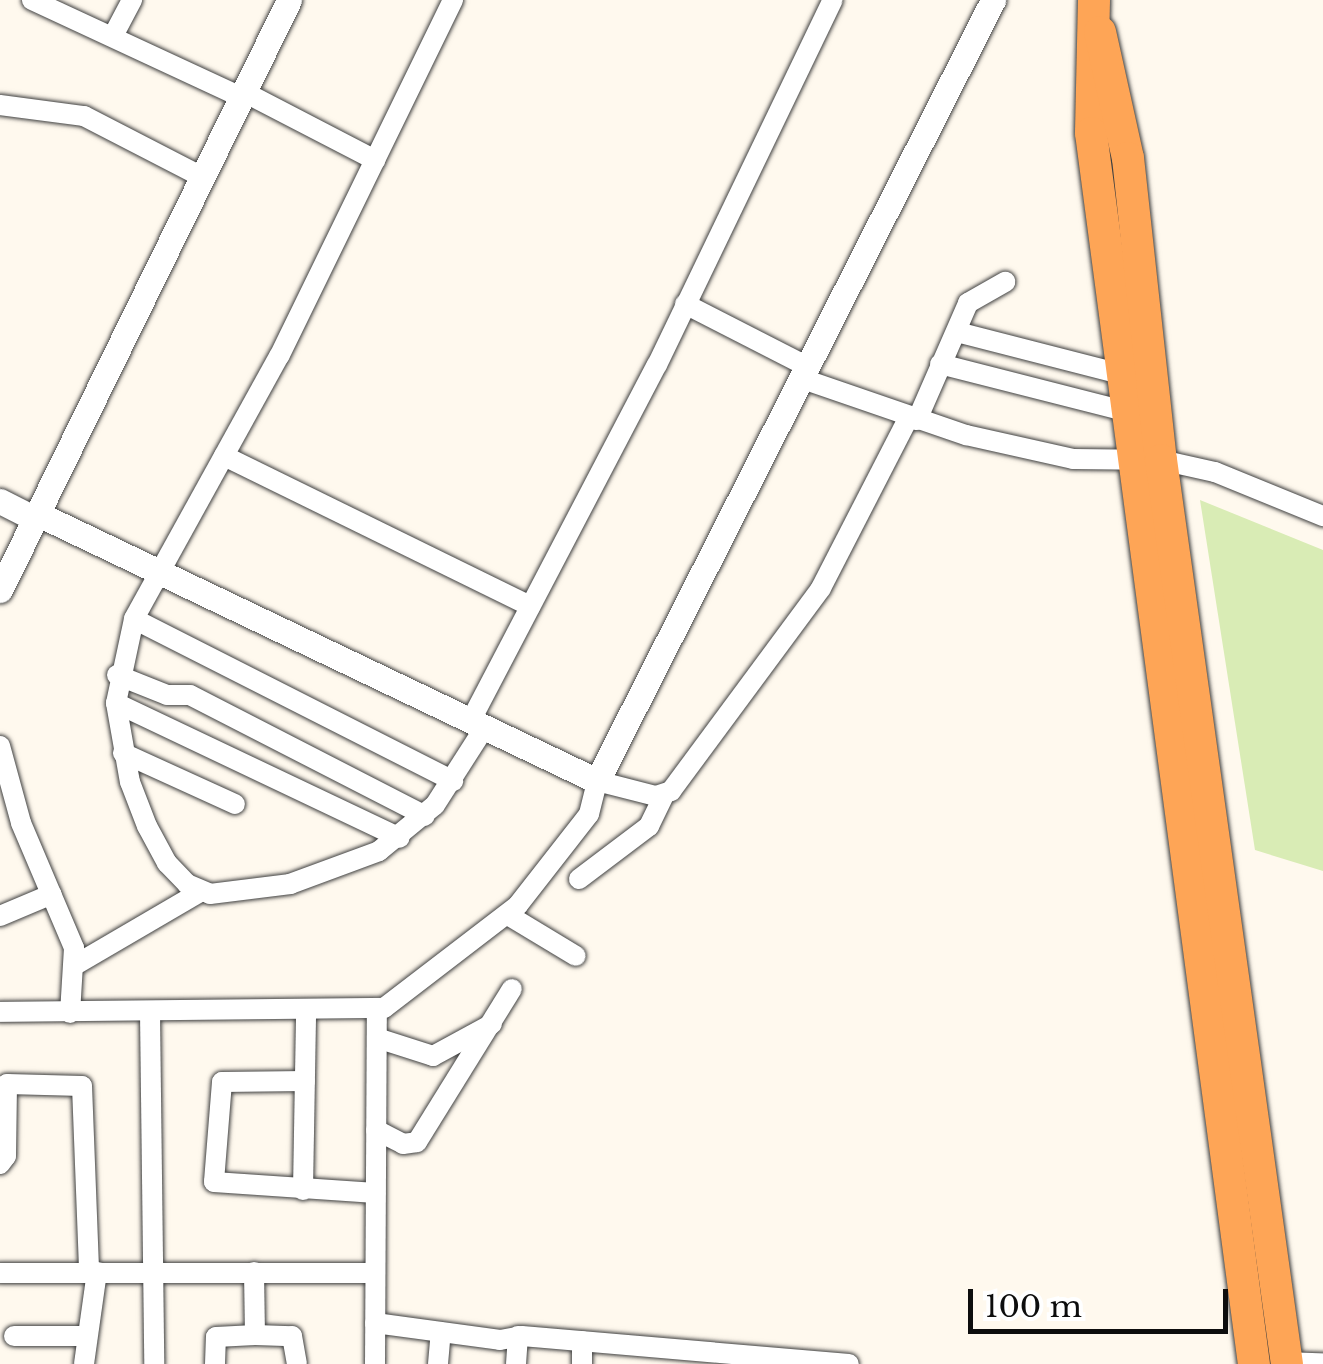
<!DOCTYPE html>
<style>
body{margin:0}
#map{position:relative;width:1323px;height:1364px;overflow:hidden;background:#fff9ee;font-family:"Libre Baskerville",serif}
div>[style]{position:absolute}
.green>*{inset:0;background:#d9ecb5}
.roads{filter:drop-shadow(0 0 2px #404040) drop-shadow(0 0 2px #404040)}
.minor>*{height:20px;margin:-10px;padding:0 10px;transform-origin:10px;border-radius:10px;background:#fff}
.tertiary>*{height:25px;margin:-12.5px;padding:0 12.5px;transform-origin:12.5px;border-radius:12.5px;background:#fff}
.trunk>*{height:32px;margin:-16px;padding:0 16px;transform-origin:16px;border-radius:16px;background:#fea556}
span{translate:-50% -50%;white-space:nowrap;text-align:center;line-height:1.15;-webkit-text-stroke:10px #fff;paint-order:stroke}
.scale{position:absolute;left:968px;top:1289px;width:260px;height:45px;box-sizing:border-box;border:5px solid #0d0d0d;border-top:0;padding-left:12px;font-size:30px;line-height:35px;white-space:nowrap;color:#0d0d0d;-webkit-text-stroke:8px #fff;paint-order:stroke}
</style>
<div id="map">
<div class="green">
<div style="clip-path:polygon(1200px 500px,1323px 550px,1323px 871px,1255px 850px)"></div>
</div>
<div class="roads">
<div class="minor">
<div style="left:32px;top:0;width:230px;rotate:24.9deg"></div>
<div style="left:453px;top:0;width:396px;rotate:116deg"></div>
<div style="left:279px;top:356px;width:300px;rotate:118.9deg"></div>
<div style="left:134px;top:619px;width:86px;rotate:102.1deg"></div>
<div style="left:116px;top:703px;width:80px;rotate:80deg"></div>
<div style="left:130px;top:782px;width:47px;rotate:68.9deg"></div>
<div style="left:147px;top:826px;width:42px;rotate:61.6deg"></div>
<div style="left:167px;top:863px;width:29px;rotate:46deg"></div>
<div style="left:187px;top:884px;width:25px;rotate:23deg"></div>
<div style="left:210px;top:894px;width:81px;rotate:-7.1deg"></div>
<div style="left:290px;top:884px;width:95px;rotate:-20.3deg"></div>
<div style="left:379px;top:851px;width:72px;rotate:-39.4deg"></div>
<div style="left:435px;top:805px;width:89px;rotate:-57.4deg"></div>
<div style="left:113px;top:36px;width:41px;rotate:-62.2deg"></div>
<div style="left:244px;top:92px;width:148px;rotate:27.4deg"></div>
<div style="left:0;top:105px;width:85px;rotate:7.5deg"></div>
<div style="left:84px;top:116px;width:133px;rotate:27.3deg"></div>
<div style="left:685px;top:304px;width:138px;rotate:27.1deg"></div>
<div style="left:957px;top:332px;width:169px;rotate:14.4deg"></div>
<div style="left:940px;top:364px;width:191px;rotate:14.3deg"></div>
<div style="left:800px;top:378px;width:176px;rotate:19deg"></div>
<div style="left:966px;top:435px;width:110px;rotate:12.6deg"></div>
<div style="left:1073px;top:459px;width:88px;rotate:0.7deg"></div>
<div style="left:1161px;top:460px;width:55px;rotate:12.5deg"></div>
<div style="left:1215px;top:472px;width:117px;rotate:22.2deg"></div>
<div style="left:917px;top:420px;width:128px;rotate:-66.4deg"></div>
<div style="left:968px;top:303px;width:43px;rotate:-29.6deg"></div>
<div style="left:224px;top:456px;width:341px;rotate:26.1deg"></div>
<div style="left:134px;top:619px;width:358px;rotate:26.9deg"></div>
<div style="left:117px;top:675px;width:54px;rotate:21.8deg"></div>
<div style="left:167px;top:695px;width:23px"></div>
<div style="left:190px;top:695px;width:264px;rotate:27.2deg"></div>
<div style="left:116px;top:703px;width:314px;rotate:25.4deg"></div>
<div style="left:470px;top:722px;width:403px;rotate:-62.4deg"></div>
<div style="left:657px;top:365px;width:405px;rotate:-64.3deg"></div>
<div style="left:0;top:746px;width:80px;rotate:74.7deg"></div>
<div style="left:21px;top:823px;width:136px;rotate:67deg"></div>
<div style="left:74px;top:948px;width:65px;rotate:93.5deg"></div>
<div style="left:123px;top:753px;width:123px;rotate:24.5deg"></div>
<div style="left:579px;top:879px;width:88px;rotate:-37.1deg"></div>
<div style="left:649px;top:826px;width:34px;rotate:-64deg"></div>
<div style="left:508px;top:915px;width:79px;rotate:31.1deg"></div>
<div style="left:0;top:916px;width:56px;rotate:-22.9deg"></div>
<div style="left:75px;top:965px;width:145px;rotate:-30.3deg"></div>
<div style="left:0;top:1012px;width:384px;rotate:-0.6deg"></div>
<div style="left:384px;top:1008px;width:169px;rotate:-37.5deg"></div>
<div style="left:518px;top:905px;width:115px;rotate:-52deg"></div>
<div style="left:589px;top:814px;width:34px;rotate:-76deg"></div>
<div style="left:597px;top:781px;width:61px;rotate:14.3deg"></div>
<div style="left:656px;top:796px;width:16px;rotate:-18deg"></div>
<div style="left:671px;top:791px;width:252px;rotate:-53.5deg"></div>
<div style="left:821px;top:588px;width:192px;rotate:-62.8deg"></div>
<div style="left:150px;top:1013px;width:351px;rotate:89.3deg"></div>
<div style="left:377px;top:1038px;width:59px;rotate:17.8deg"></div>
<div style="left:433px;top:1056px;width:67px;rotate:-28.5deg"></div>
<div style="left:305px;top:1081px;width:83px;rotate:179.3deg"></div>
<div style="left:222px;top:1082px;width:100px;rotate:94.6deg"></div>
<div style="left:214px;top:1182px;width:162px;rotate:3.9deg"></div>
<div style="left:376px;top:1130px;width:30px;rotate:27deg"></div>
<div style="left:403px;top:1144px;width:14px;rotate:-8deg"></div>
<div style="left:417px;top:1142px;width:180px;rotate:-58.2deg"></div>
<div style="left:0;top:1164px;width:10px;rotate:-53deg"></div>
<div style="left:6px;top:1156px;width:72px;rotate:-89.2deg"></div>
<div style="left:7px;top:1084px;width:75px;rotate:1.5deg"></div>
<div style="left:82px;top:1086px;width:186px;rotate:87.8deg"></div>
<div style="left:303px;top:1190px;width:178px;rotate:-89deg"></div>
<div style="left:0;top:1273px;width:375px"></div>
<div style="left:375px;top:1323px;width:126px;rotate:7.7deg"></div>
<div style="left:500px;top:1340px;width:22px;rotate:-10deg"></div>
<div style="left:522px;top:1336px;width:328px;rotate:4.9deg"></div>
<div style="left:255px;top:1335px;width:37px;rotate:2deg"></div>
<div style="left:292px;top:1336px;width:28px;rotate:80deg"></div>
<div style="left:14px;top:1336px;width:71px"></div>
<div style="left:582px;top:1341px;width:23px;rotate:90deg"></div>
<div style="left:1286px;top:1362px;width:37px;rotate:2deg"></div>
<div style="left:84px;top:1364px;width:93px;rotate:-82deg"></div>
<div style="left:215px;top:1364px;width:27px;rotate:-88deg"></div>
<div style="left:216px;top:1337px;width:39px;rotate:-3deg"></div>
<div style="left:255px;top:1335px;width:63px;rotate:-90.9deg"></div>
<div style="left:375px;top:1364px;width:353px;rotate:-89.7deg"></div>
<div style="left:438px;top:1364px;width:32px;rotate:-85deg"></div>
<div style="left:516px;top:1364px;width:28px;rotate:-86deg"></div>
</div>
<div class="tertiary">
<div style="left:0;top:501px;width:38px;rotate:27deg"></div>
<div style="left:36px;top:513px;width:622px;rotate:25.53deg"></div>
<div style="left:597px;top:781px;width:876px;rotate:-63.11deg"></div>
<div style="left:0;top:590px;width:657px;rotate:-63.9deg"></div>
</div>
<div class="trunk">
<div style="left:1094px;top:0;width:133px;rotate:91.3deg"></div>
<div style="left:1091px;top:133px;width:1242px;rotate:82.46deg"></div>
<div style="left:1100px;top:32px;width:129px;rotate:77.5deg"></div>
<div style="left:1128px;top:158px;width:304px;rotate:83.8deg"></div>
<div style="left:1161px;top:460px;width:913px;rotate:82.07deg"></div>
</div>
</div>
<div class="scale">100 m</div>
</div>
